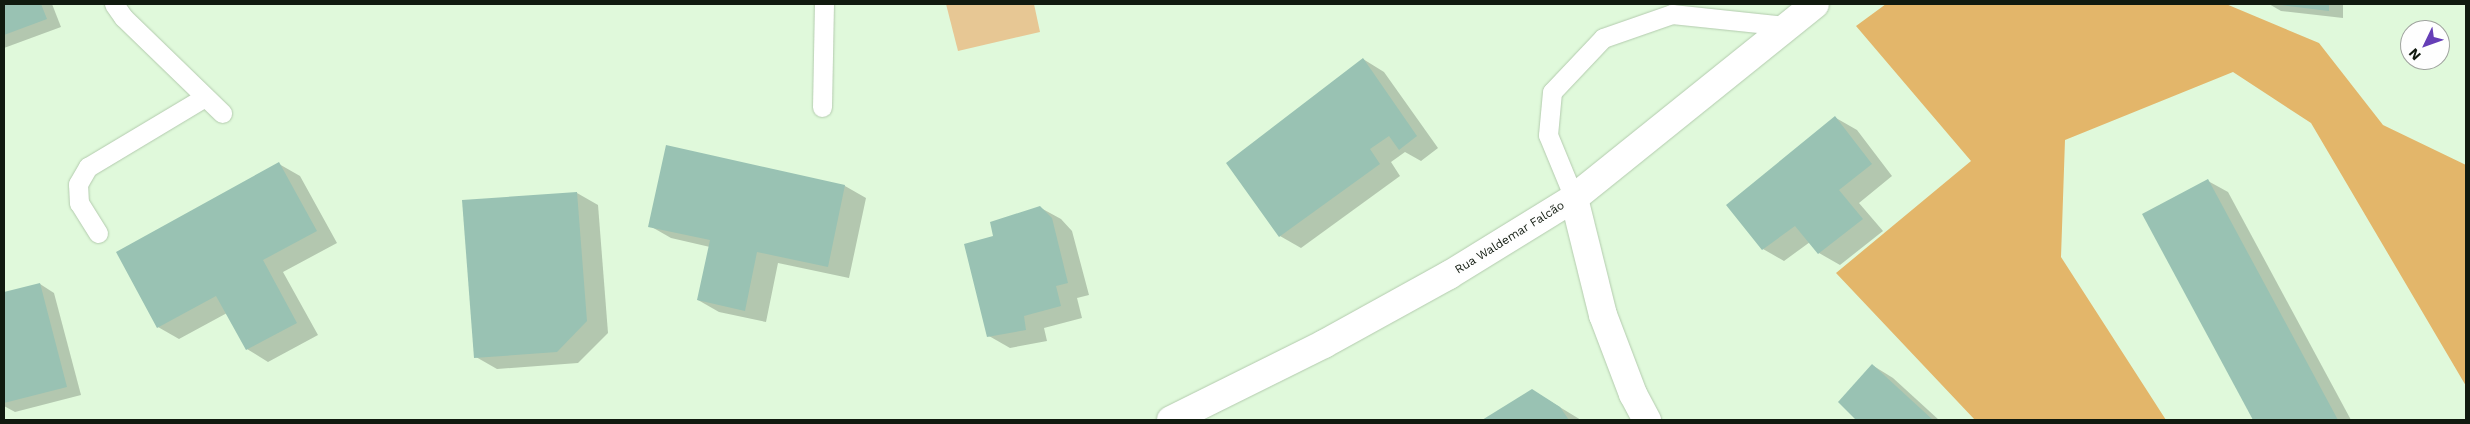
<!DOCTYPE html>
<meta charset="utf-8">
<style>
body{margin:0}
#map{position:relative;width:2470px;height:424px;overflow:hidden;background:#e0f9db;font-family:"Work Sans",sans-serif}
div>[style]{position:absolute}
.green>*{inset:0;background:#e7c794}
.forest>*{inset:0;background:#e3b66a}
.shadow>*{inset:0;background:#0003}
.building>*{inset:0;background:#99c2b3}
.roads{filter:drop-shadow(0 0 1px #b3cbae) drop-shadow(0 0 1px #b3cbae)}
.service>*{height:19px;margin:-9.5px;padding:0 9.5px;transform-origin:9.5px;border-radius:9.5px;background:#fff}
.minor>*{height:28px;margin:-14px;padding:0 14px;transform-origin:14px;border-radius:14px;background:#fff}
.tertiary>*{height:28px;margin:-14px;padding:0 14px;transform-origin:14px;border-radius:14px;background:#fff}
span{translate:-50% -50%;white-space:nowrap;text-align:center;line-height:1.15;-webkit-text-stroke:5px #fefefe;paint-order:stroke}
.street-label{font-size:12px;color:#111a0f}
.frame{position:absolute;inset:0;border:5px solid #111a0f;pointer-events:none}
.north{position:absolute;left:2400px;top:20px;width:50px;height:50px;box-sizing:border-box;background:#fefefe;border:1px solid #9fa39e;border-radius:50%;rotate:228deg;font-size:14px;font-weight:700;line-height:20px;text-align:center;color:#111a0f}
.north::after{content:'';display:block;margin:auto;width:18px;height:22px;background:#653eb6;clip-path:polygon(50% 0,100% 100%,50% 72%,0 100%)}
</style>
<div id="map">
<div class="green">
<div style="clip-path:polygon(946px 4px,1034px 4px,1040px 32px,958px 51px)"></div>
</div>
<div class="forest">
<div style="clip-path:polygon(1886px 4px,2226px 4px,2319px 43px,2383px 125px,2466px 165px,2466px 386px,2311px 123px,2233px 72px,2065px 140px,2061px 257px,2166px 420px,1975px 420px,1836px 273px,1971px 161px,1856px 26px)"></div>
</div>
<div class="shadow">
<div style="clip-path:polygon(4px 4px,52px 4px,61px 27px,4px 48px)"></div>
<div style="clip-path:polygon(2269px 4px,2343px 4px,2343px 18px,2281px 11px)"></div>
<div style="clip-path:polygon(1363px 59px,1384px 72px,1438px 148px,1421px 161px,1405px 152px,1391px 162px,1400px 176px,1301px 248px,1280px 236px)"></div>
<div style="clip-path:polygon(1836px 118px,1857px 130px,1892px 176px,1859px 203px,1883px 231px,1840px 265px,1819px 253px,1810px 242px,1784px 261px,1763px 249px)"></div>
<div style="clip-path:polygon(667px 147px,845px 186px,866px 198px,849px 278px,778px 263px,766px 322px,719px 312px,698px 300px,710px 247px,671px 238px,650px 226px)"></div>
<div style="clip-path:polygon(279px 164px,300px 176px,337px 243px,283px 272px,318px 335px,268px 362px,247px 349px,227px 313px,179px 339px,158px 327px)"></div>
<div style="clip-path:polygon(2208px 181px,2228px 192px,2351px 420px,2254px 420px,2144px 215px)"></div>
<div style="clip-path:polygon(577px 193px,598px 205px,608px 333px,578px 363px,497px 369px,476px 357px)"></div>
<div style="clip-path:polygon(1039px 207px,1061px 219px,1072px 231px,1089px 295px,1077px 298px,1082px 318px,1044px 328px,1047px 341px,1010px 348px,989px 336px,995px 237px)"></div>
<div style="clip-path:polygon(40px 284px,54px 293px,81px 395px,15px 412px,4px 406px,4px 294px)"></div>
<div style="clip-path:polygon(1872px 365px,1893px 378px,1939px 420px,1858px 420px,1840px 402px)"></div>
<div style="clip-path:polygon(1532px 390px,1553px 403px,1581px 420px,1485px 420px)"></div>
</div>
<div class="building">
<div style="clip-path:polygon(4px 4px,41px 4px,47px 19px,4px 35px)"></div>
<div style="clip-path:polygon(2281px 4px,2329px 4px,2329px 11px,2281px 5px)"></div>
<div style="clip-path:polygon(1363px 58px,1417px 136px,1399px 150px,1389px 136px,1370px 149px,1380px 164px,1279px 237px,1226px 163px)"></div>
<div style="clip-path:polygon(1835px 116px,1872px 164px,1839px 190px,1863px 219px,1818px 254px,1795px 226px,1762px 250px,1726px 205px)"></div>
<div style="clip-path:polygon(666px 145px,845px 185px,828px 267px,757px 252px,745px 311px,697px 300px,710px 240px,648px 227px)"></div>
<div style="clip-path:polygon(279px 162px,317px 231px,263px 260px,297px 323px,246px 350px,216px 296px,157px 328px,116px 252px)"></div>
<div style="clip-path:polygon(2208px 179px,2338px 420px,2253px 420px,2142px 214px)"></div>
<div style="clip-path:polygon(577px 192px,587px 321px,557px 352px,474px 358px,462px 200px)"></div>
<div style="clip-path:polygon(1040px 206px,1052px 218px,1068px 283px,1056px 286px,1061px 306px,1024px 316px,1026px 330px,987px 337px,964px 244px,993px 236px,990px 222px)"></div>
<div style="clip-path:polygon(40px 283px,67px 387px,4px 403px,4px 292px)"></div>
<div style="clip-path:polygon(1872px 364px,1933px 420px,1856px 420px,1838px 402px)"></div>
<div style="clip-path:polygon(1532px 389px,1560px 407px,1569px 420px,1482px 420px)"></div>
</div>
<div class="roads">
<div class="service">
<div style="left:114px;top:4px;width:16px;rotate:55deg"></div>
<div style="left:123px;top:17px;width:138px;rotate:44.1deg"></div>
<div style="left:822px;top:107px;width:103px;rotate:-88.9deg"></div>
<div style="left:1574px;top:198px;width:68px;rotate:-112.4deg"></div>
<div style="left:1548px;top:135px;width:43px;rotate:-84.7deg"></div>
<div style="left:1552px;top:92px;width:74px;rotate:-46.6deg"></div>
<div style="left:1603px;top:38px;width:73px;rotate:-19.2deg"></div>
<div style="left:1672px;top:14px;width:116px;rotate:6deg"></div>
<div style="left:98px;top:233px;width:36px;rotate:-122deg"></div>
<div style="left:79px;top:203px;width:19px;rotate:-93deg"></div>
<div style="left:78px;top:184px;width:20px;rotate:-60deg"></div>
<div style="left:88px;top:167px;width:136px;rotate:-30.9deg"></div>
</div>
<div class="minor">
<div style="left:1574px;top:198px;width:121px;rotate:76.1deg"></div>
<div style="left:1603px;top:315px;width:85px;rotate:69.2deg"></div>
<div style="left:1633px;top:394px;width:30px;rotate:62deg"></div>
</div>
<div class="tertiary">
<div style="left:1171px;top:420px;width:171px;rotate:-26.4deg"></div>
<div style="left:1324px;top:344px;width:143px;rotate:-28.9deg"></div>
<div style="left:1449px;top:275px;width:147px;rotate:-31.6deg"></div>
<div style="left:1574px;top:198px;width:309px;rotate:-38.8deg"></div>
</div>
</div>
<div class="street-label">
<span style="left:1510px;top:238px;rotate:-32deg">Rua Waldemar Falcão</span>
</div>
<div class="frame"></div>
<div class="north">N</div>
</div>
